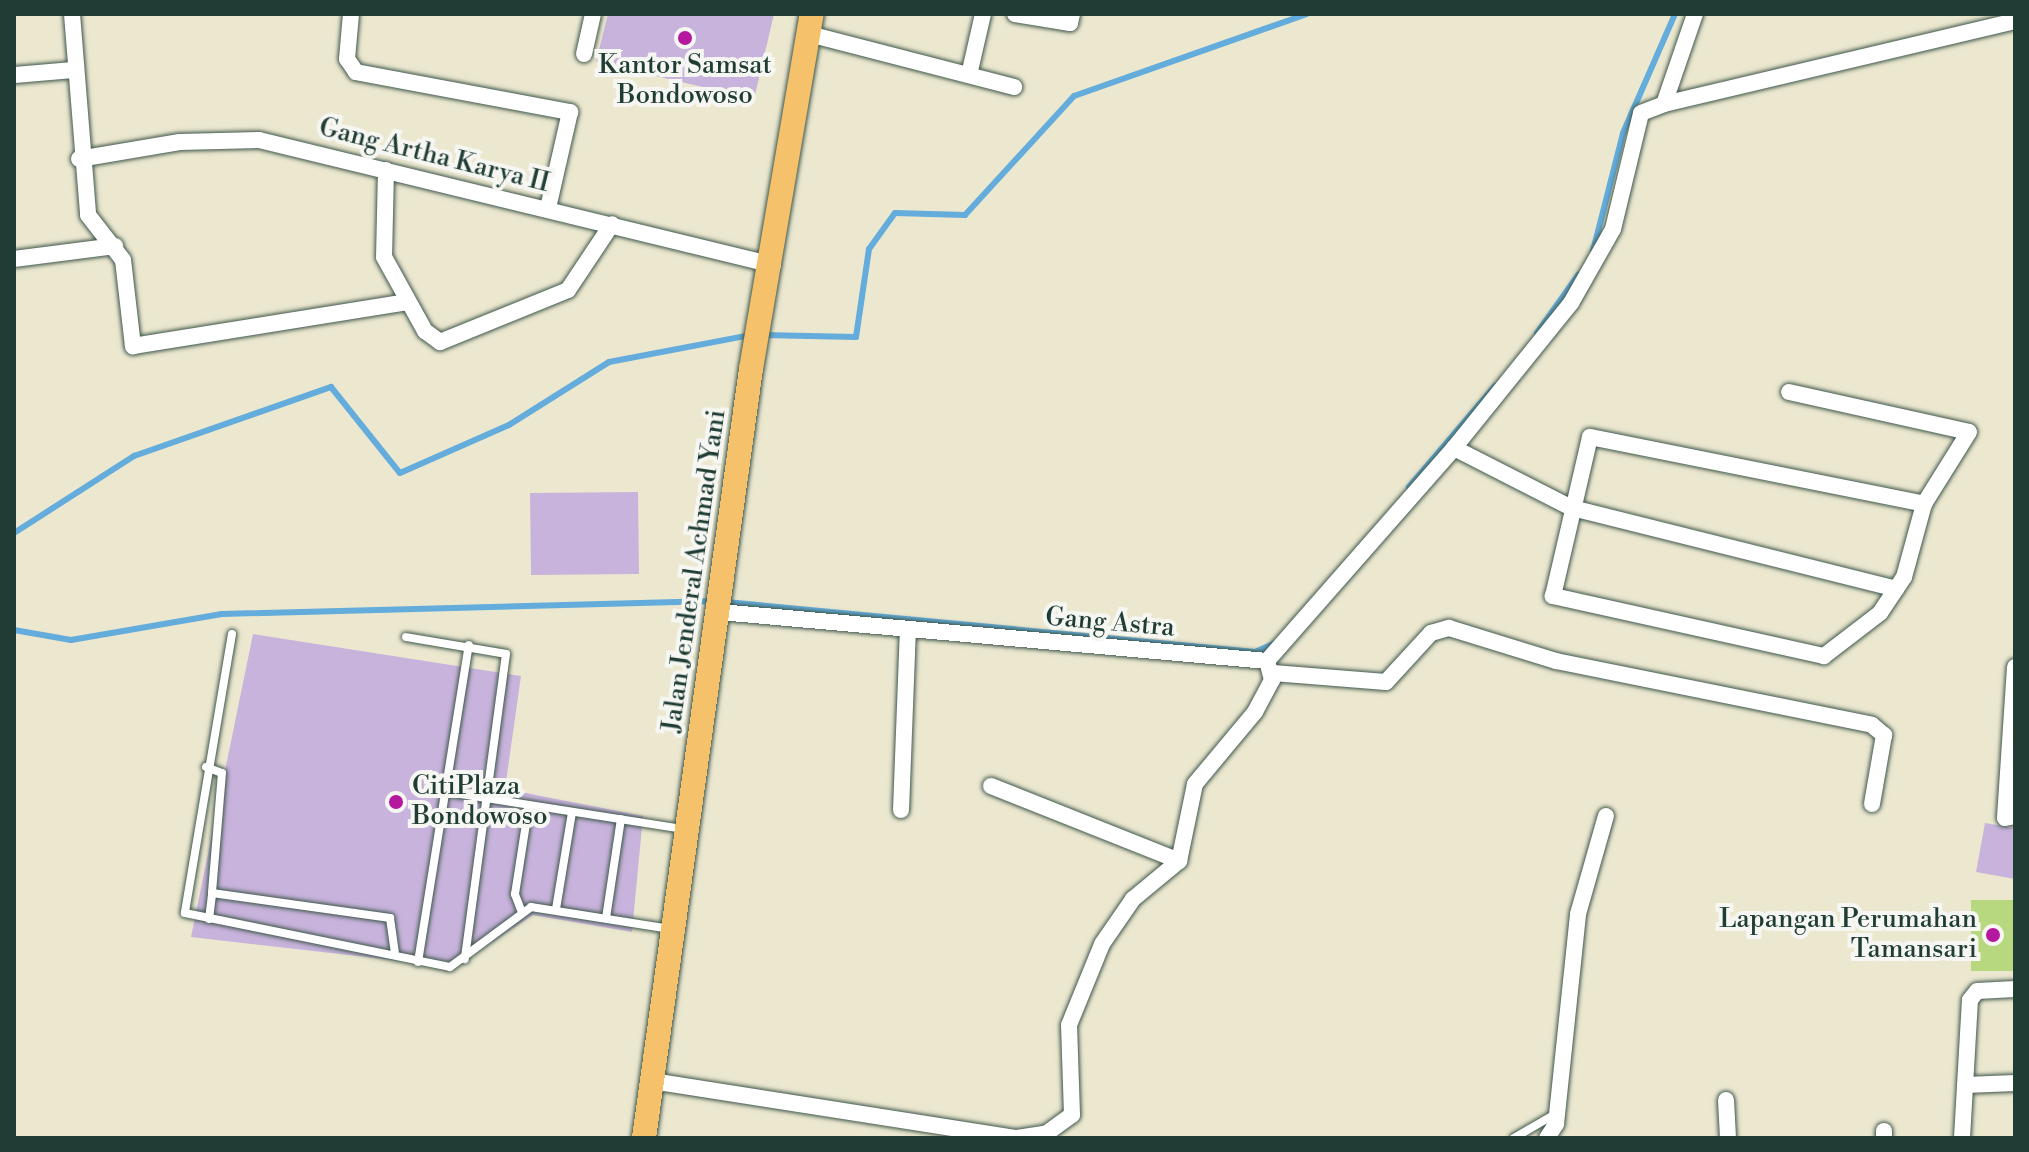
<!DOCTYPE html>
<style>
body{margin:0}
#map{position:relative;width:2029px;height:1152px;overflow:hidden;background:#ece8d0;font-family:"Libre Bodoni",serif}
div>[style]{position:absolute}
.green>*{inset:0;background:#b8d87f}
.stream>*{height:6px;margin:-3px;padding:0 3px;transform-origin:3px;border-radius:3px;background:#63acdb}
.building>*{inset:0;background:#c8b3dc}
.roads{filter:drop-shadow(0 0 2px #3e574b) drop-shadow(0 0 2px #3e574b)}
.lane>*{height:8px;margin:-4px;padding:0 4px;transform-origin:4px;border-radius:4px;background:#fff}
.street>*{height:16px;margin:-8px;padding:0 8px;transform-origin:8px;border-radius:8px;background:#fff}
.primary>*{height:24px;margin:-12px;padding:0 12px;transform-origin:12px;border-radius:12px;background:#f5c16b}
.dots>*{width:22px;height:22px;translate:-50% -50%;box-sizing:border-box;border:4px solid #f6f6f2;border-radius:50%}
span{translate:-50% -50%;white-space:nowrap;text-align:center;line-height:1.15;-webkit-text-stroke:8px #f6f6f2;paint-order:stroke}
.poi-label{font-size:26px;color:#1f3d34}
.left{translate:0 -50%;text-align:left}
.right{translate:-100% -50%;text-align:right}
.street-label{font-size:26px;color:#1f3d34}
.frame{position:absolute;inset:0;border:16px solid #1f3d34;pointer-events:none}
</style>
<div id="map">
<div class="green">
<div style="clip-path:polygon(1971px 900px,2015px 900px,2015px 971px,1971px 971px)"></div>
</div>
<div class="stream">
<div style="left:1593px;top:251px;width:122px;rotate:-75.7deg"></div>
<div style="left:1623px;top:133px;width:130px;rotate:-66.4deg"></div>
<div style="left:1537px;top:333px;width:72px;rotate:-54.6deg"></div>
<div style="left:762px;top:335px;width:94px;rotate:1.2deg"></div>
<div style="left:856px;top:337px;width:89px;rotate:-81.6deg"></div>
<div style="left:869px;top:249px;width:44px;rotate:-54.2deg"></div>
<div style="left:895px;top:213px;width:70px;rotate:1.6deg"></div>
<div style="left:965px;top:215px;width:161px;rotate:-47.5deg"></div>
<div style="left:1074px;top:96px;width:247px;rotate:-19.4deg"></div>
<div style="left:1409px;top:487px;width:133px;rotate:-49.6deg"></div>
<div style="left:14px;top:533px;width:143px;rotate:-32.7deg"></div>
<div style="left:134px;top:456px;width:209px;rotate:-19.3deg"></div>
<div style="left:331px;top:387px;width:110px;rotate:51.3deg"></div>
<div style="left:400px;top:473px;width:119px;rotate:-23.8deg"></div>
<div style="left:509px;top:425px;width:118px;rotate:-32.2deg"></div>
<div style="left:609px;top:362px;width:145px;rotate:-10.8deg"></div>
<div style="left:726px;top:602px;width:531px;rotate:5.4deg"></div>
<div style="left:1255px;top:652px;width:22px;rotate:-24deg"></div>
<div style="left:14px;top:630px;width:58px;rotate:10deg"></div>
<div style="left:71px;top:640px;width:153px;rotate:-9.8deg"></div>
<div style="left:222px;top:614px;width:493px;rotate:-1.5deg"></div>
</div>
<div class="building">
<div style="clip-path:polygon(608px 14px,774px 14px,754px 99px,596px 62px)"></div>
<div style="clip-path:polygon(638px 492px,639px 574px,531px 575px,530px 493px)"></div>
<div style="clip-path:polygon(253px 634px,521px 676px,505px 789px,643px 816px,632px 932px,533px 915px,454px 967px,191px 937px)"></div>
<div style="clip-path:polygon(1985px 823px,2015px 828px,2015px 879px,1976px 872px)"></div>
</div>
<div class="roads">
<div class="lane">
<div style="left:232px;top:634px;width:283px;rotate:99.6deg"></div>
<div style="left:185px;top:913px;width:270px;rotate:11.5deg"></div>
<div style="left:450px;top:967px;width:101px;rotate:-36.5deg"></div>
<div style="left:531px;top:907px;width:141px;rotate:9deg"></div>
<div style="left:406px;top:637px;width:101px;rotate:9.6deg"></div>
<div style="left:506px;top:654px;width:308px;rotate:97.7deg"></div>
<div style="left:206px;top:767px;width:17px;rotate:21deg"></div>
<div style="left:222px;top:773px;width:120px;rotate:94.8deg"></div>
<div style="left:212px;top:893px;width:180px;rotate:8deg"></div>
<div style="left:390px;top:918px;width:34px;rotate:82deg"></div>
<div style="left:447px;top:792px;width:239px;rotate:8.9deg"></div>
<div style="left:556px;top:909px;width:98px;rotate:-80.6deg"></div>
<div style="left:521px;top:910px;width:17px;rotate:-111deg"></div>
<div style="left:515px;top:894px;width:90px;rotate:-81.1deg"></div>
<div style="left:606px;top:918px;width:100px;rotate:-81.4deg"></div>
<div style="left:209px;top:919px;width:26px;rotate:-83deg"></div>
<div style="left:418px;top:962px;width:321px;rotate:-80.9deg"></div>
<div style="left:1514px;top:1138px;width:50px;rotate:-30.2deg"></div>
</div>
<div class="street">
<div style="left:72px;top:14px;width:202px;rotate:85.4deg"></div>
<div style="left:88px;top:215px;width:57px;rotate:52.1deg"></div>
<div style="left:123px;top:260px;width:87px;rotate:83.4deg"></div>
<div style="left:133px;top:346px;width:278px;rotate:-9.1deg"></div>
<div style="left:351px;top:14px;width:45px;rotate:95.1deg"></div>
<div style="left:347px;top:59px;width:16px;rotate:55deg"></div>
<div style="left:356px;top:72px;width:218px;rotate:10.6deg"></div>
<div style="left:570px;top:112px;width:98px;rotate:102.9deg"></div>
<div style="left:1015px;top:14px;width:56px;rotate:9.3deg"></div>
<div style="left:1070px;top:23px;width:9px;rotate:-77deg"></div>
<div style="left:1695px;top:14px;width:95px;rotate:109deg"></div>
<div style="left:1664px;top:104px;width:361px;rotate:-13.3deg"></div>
<div style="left:809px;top:34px;width:212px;rotate:14.5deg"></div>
<div style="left:584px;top:54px;width:41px;rotate:-77.3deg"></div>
<div style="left:14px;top:75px;width:60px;rotate:-4.8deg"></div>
<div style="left:969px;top:75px;width:63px;rotate:-77.1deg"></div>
<div style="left:79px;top:159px;width:102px;rotate:-9.6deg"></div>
<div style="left:180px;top:142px;width:79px;rotate:-1.5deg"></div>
<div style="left:259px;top:140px;width:529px;rotate:13.67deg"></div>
<div style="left:386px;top:170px;width:87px;rotate:91.3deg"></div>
<div style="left:384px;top:257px;width:85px;rotate:61deg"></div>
<div style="left:425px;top:331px;width:19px;rotate:36deg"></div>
<div style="left:440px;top:342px;width:138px;rotate:-22.1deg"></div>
<div style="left:568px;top:290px;width:79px;rotate:-56.3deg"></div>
<div style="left:14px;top:259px;width:102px;rotate:-7.3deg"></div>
<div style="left:1789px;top:392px;width:184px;rotate:12.5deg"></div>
<div style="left:1969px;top:432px;width:85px;rotate:122deg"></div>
<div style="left:1924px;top:504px;width:76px;rotate:105.3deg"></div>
<div style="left:1904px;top:577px;width:43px;rotate:123.7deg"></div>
<div style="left:1880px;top:613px;width:71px;rotate:142.5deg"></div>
<div style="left:1824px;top:656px;width:278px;rotate:-167.5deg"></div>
<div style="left:1553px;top:596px;width:163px;rotate:-76.9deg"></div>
<div style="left:1590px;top:437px;width:341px;rotate:11.3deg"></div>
<div style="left:1454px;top:448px;width:186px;rotate:-51.1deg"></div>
<div style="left:1571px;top:303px;width:85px;rotate:-60.4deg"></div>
<div style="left:1613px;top:229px;width:119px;rotate:-76.4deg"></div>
<div style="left:1641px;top:113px;width:25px;rotate:-21deg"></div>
<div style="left:720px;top:612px;width:549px;rotate:5.12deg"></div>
<div style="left:1267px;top:661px;width:20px;rotate:75deg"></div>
<div style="left:1272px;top:680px;width:36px;rotate:118deg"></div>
<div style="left:1255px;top:712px;width:94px;rotate:129.8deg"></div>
<div style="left:1195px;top:784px;width:79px;rotate:101.7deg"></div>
<div style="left:1267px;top:661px;width:283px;rotate:-48.7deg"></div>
<div style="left:1454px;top:448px;width:132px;rotate:27deg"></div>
<div style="left:1572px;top:508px;width:334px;rotate:14deg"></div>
<div style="left:2015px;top:667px;width:151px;rotate:93.8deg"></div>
<div style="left:2005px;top:818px;width:10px;rotate:-11deg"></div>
<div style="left:1273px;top:673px;width:113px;rotate:4.6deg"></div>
<div style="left:1386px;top:682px;width:67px;rotate:-47.4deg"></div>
<div style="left:1431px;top:633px;width:19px;rotate:-16deg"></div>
<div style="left:1449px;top:628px;width:112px;rotate:17.1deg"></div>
<div style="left:1556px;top:661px;width:322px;rotate:11.4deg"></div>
<div style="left:1872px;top:725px;width:16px;rotate:40deg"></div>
<div style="left:1884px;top:735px;width:70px;rotate:99.9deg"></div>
<div style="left:991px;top:786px;width:202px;rotate:21.7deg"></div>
<div style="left:901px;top:810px;width:180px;rotate:-87.8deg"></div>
<div style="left:652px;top:1081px;width:369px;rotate:8.9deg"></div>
<div style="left:1017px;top:1138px;width:30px;rotate:-9deg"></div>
<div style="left:1047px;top:1133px;width:31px;rotate:-36deg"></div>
<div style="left:1072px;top:1115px;width:90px;rotate:-91.9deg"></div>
<div style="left:1069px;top:1025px;width:87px;rotate:-67.8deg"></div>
<div style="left:1102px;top:944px;width:55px;rotate:-55.4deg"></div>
<div style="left:1133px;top:899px;width:60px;rotate:-39.6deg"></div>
<div style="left:1965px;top:1085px;width:50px;rotate:-2.3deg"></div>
<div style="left:1726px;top:1100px;width:38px;rotate:87deg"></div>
<div style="left:1884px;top:1131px;width:7px;rotate:90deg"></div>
<div style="left:1547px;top:1138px;width:17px;rotate:-57deg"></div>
<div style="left:1556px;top:1124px;width:211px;rotate:-84deg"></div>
<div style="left:1578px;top:914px;width:102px;rotate:-74.1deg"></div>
<div style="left:1962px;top:1138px;width:138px;rotate:-86.7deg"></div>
<div style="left:1970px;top:1000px;width:11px;rotate:-52deg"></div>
<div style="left:1977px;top:991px;width:38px;rotate:-3deg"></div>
</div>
<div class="primary">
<div style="left:644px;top:1138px;width:776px;rotate:-82.08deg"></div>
<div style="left:751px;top:369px;width:360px;rotate:-80.3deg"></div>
</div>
</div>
<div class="dots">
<div style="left:685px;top:38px;background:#b5179e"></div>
<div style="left:396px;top:802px;background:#b5179e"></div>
<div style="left:1993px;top:935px;background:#b5179e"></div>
</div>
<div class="poi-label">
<span style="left:685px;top:81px">Kantor Samsat<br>Bondowoso</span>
<span class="left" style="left:412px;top:802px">CitiPlaza<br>Bondowoso</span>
<span class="right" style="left:1977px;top:935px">Lapangan Perumahan<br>Tamansari</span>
</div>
<div class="street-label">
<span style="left:434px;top:156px;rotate:14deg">Gang Artha Karya II</span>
<span style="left:695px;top:571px;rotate:-82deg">Jalan Jenderal Achmad Yani</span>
<span style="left:1110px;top:623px;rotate:5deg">Gang Astra</span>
</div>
<div class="frame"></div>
</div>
